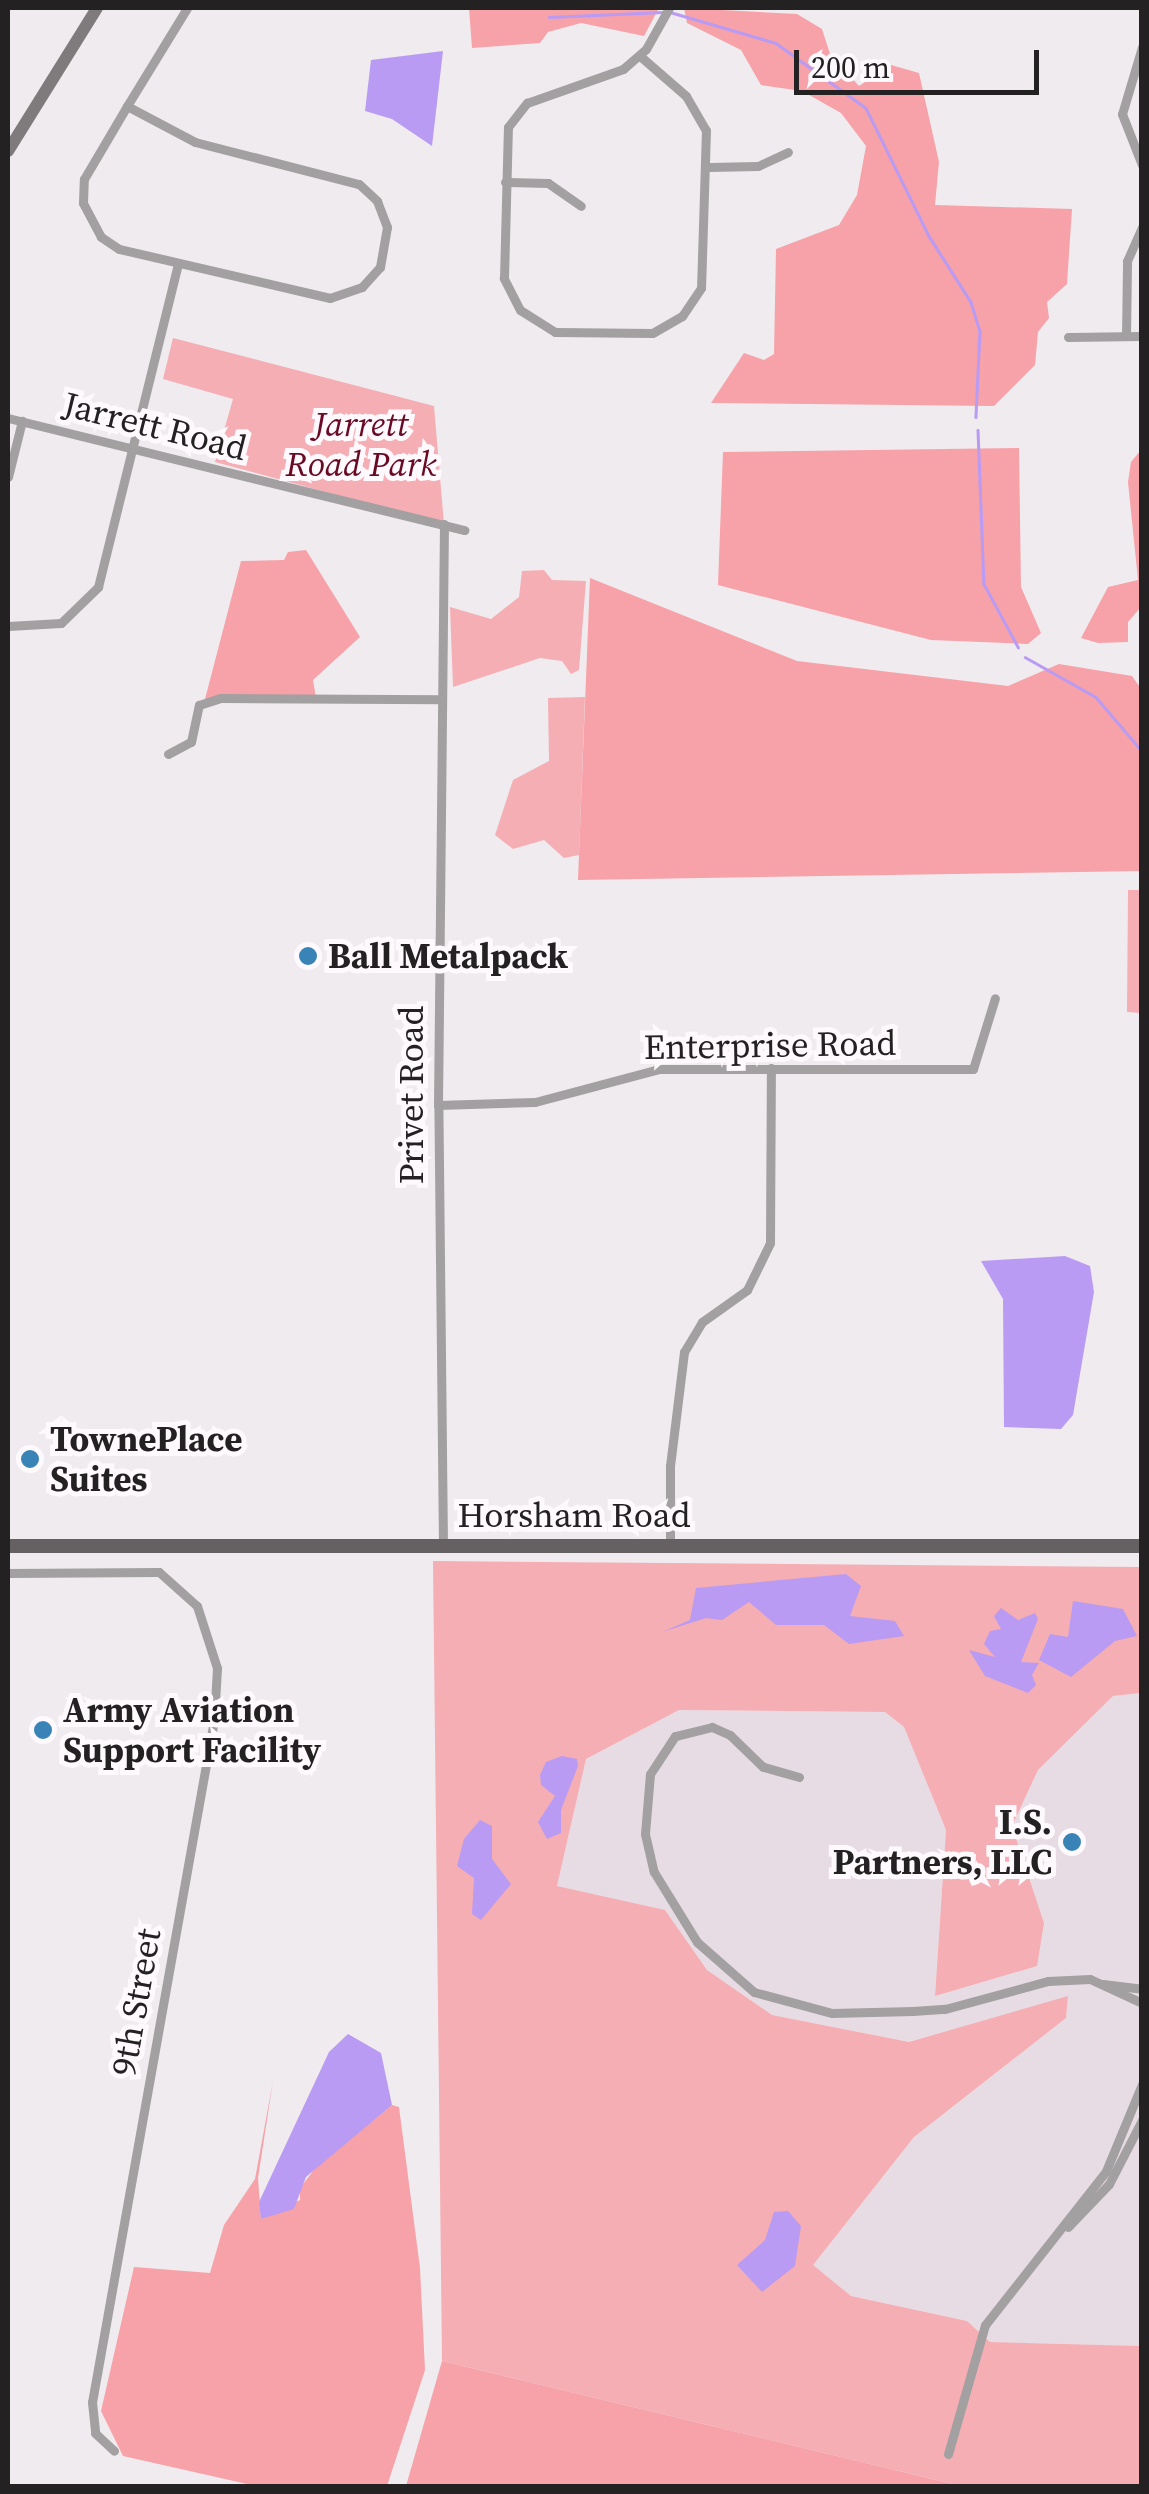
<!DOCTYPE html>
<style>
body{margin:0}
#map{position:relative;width:1149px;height:2494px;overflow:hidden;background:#f0ebef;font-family:"Source Serif 4",serif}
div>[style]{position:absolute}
.built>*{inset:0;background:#e8dce4}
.green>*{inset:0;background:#f4aeb4}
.forest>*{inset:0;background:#f7a1a9}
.water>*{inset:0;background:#b99bf3}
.stream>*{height:2.5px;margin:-1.25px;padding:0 1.25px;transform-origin:1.25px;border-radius:1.25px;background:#b99bf3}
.street>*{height:9px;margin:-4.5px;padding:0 4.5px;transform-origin:4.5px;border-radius:4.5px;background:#a3a0a1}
.secondary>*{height:12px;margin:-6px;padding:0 6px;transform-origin:6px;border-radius:6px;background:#7f7b7c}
.primary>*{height:14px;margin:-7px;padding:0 7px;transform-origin:7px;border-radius:7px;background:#656163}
.dots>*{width:28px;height:28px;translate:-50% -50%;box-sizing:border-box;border:5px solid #fdf9fc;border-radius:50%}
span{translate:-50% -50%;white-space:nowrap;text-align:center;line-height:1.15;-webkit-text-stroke:10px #fdf9fc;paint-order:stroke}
.park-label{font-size:35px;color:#690923;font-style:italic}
.street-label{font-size:35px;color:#232122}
.poi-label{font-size:35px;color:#232122;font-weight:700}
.left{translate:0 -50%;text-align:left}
.right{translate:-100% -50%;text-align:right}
.frame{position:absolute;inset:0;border:10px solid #232122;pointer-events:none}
.scale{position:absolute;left:794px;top:50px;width:245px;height:45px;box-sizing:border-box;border:5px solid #232122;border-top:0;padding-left:12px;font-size:30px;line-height:35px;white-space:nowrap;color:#232122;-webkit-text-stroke:8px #fdf9fc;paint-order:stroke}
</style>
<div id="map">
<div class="built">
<div style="clip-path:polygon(1141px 1693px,1141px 2346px,990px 2342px,967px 2321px,851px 2296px,812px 2265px,914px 2137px,1066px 2018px,1068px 1997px,909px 2042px,772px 2015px,707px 1970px,665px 1910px,557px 1886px,586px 1759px,679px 1710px,885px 1712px,904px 1727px,946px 1830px,935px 1995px,1044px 1923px,1012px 1827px,1038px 1770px,1113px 1696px)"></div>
</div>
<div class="green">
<div style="clip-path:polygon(173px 338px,434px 406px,444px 524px,215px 462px,233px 399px,163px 379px)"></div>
<div style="clip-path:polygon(544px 570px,552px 580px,586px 581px,579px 670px,571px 674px,562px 661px,540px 658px,453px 687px,450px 607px,491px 619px,519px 597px,522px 571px)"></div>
<div style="clip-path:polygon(585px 697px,579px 855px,564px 858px,544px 840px,513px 849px,495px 835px,513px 780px,549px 761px,548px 698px)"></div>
<div style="clip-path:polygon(1128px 890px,1141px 890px,1141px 1013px,1127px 1012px)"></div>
<div style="clip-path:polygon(433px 1561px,1141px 1567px,1141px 1693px,1113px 1696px,1038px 1770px,1012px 1826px,1044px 1923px,1037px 1966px,935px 1996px,946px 1830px,904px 1727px,885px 1712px,679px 1710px,586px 1759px,557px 1886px,665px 1910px,707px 1970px,772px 2015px,909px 2042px,1068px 1996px,1066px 2018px,914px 2137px,813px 2265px,851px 2296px,967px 2321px,990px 2342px,1141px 2346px,1141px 2486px,961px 2486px,442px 2361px)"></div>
</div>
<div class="forest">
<div style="clip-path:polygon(469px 8px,659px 8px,644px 36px,581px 23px,548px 32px,540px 43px,472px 48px)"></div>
<div style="clip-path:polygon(684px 8px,797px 14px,822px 29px,830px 54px,859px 86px,891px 65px,919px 73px,939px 162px,935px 205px,1072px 209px,1067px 284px,1047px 302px,1049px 318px,1038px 332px,1035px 365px,994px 406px,711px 403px,744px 353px,764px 360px,774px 354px,776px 249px,839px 225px,857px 195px,866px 146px,841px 113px,802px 91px,761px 85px,741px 50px,687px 23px)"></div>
<div style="clip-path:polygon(1019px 448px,1021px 587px,1041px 633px,1028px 644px,931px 640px,718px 585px,723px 452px)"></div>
<div style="clip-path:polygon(1141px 450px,1141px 607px,1128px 622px,1128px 642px,1098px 643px,1081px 638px,1108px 587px,1138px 580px,1128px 482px,1131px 462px)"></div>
<div style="clip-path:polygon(306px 550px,360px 637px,313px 680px,316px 698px,204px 703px,241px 561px,284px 560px,288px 552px)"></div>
<div style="clip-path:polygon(590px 578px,797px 661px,1008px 686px,1059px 664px,1132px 676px,1142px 690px,1141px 871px,578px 880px)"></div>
<div style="clip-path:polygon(273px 2081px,258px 2178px,261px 2219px,300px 2200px,300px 2188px,317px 2166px,392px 2105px,399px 2107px,420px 2268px,425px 2370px,387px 2486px,256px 2486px,123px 2456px,101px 2411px,134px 2267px,210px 2273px,224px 2225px,255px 2179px)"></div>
<div style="clip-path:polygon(442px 2361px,961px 2486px,406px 2486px)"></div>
</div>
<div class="water">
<div style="clip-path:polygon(443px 51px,432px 146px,392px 119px,365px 111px,371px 60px)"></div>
<div style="clip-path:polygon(1065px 1256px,1090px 1266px,1094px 1292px,1073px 1415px,1061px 1429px,1004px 1427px,1003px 1299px,981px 1261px)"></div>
<div style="clip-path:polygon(846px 1574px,861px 1586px,850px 1616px,895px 1621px,904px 1636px,849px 1644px,824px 1625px,776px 1625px,749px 1602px,722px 1620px,706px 1618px,662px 1632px,690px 1620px,696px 1588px)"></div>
<div style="clip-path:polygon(1073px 1601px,1123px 1609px,1137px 1636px,1115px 1641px,1071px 1677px,1039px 1660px,1050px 1634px,1068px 1637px)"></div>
<div style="clip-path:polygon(1001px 1608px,1018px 1620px,1035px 1613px,1038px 1619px,1021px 1662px,1039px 1663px,1032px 1675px,1036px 1685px,1028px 1693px,985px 1676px,969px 1650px,995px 1657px,984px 1644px,990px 1631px,1001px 1629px,994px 1616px)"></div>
<div style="clip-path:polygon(562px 1756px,577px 1759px,578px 1766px,561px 1810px,561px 1833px,547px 1839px,538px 1822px,555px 1796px,541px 1785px,540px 1775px,546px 1762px)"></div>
<div style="clip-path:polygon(480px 1820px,492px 1826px,492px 1859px,511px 1884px,481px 1920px,472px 1914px,474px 1878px,457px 1866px,464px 1839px)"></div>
<div style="clip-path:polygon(348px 2034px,381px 2053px,392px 2105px,306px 2177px,294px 2209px,261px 2219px,259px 2202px,329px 2052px)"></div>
<div style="clip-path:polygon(788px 2211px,801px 2226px,795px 2266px,762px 2292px,737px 2265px,765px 2240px,774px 2212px)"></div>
</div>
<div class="stream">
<div style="left:670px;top:12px;width:110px;rotate:16.3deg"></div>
<div style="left:776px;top:43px;width:111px;rotate:35.8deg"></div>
<div style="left:866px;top:108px;width:143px;rotate:63.8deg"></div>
<div style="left:929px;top:236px;width:78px;rotate:57.5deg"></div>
<div style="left:971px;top:302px;width:30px;rotate:73deg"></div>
<div style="left:980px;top:331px;width:86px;rotate:92.7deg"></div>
<div style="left:549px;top:17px;width:113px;rotate:-2.5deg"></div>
<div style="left:978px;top:430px;width:154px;rotate:87.8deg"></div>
<div style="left:984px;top:584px;width:72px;rotate:61.6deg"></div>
<div style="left:1025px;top:657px;width:81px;rotate:29.4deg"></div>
<div style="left:1096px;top:697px;width:71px;rotate:49.6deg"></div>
</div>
<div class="street">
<div style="left:1142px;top:47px;width:70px;rotate:106.6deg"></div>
<div style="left:1122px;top:114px;width:55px;rotate:68.6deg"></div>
<div style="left:640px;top:56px;width:61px;rotate:41deg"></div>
<div style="left:686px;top:96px;width:39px;rotate:60deg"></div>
<div style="left:706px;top:130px;width:158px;rotate:91.8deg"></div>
<div style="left:701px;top:288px;width:34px;rotate:124deg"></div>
<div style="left:682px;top:316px;width:34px;rotate:150deg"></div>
<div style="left:652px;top:333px;width:97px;rotate:-179.4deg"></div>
<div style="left:555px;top:332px;width:41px;rotate:-147.8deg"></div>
<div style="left:520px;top:310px;width:36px;rotate:-117deg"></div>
<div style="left:504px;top:278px;width:151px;rotate:-88.5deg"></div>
<div style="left:508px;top:127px;width:31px;rotate:-52deg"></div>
<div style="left:527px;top:103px;width:102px;rotate:-19.5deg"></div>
<div style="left:623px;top:69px;width:30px;rotate:-41deg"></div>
<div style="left:646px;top:49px;width:47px;rotate:-60.7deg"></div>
<div style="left:127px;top:106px;width:77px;rotate:27.9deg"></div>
<div style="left:195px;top:142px;width:169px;rotate:14.4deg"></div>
<div style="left:359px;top:184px;width:25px;rotate:43deg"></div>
<div style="left:377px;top:201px;width:28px;rotate:69deg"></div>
<div style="left:387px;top:227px;width:41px;rotate:99.9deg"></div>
<div style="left:380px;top:267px;width:27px;rotate:132deg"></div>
<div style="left:362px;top:287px;width:34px;rotate:161deg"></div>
<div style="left:330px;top:298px;width:217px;rotate:-166.9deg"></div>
<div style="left:119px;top:249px;width:22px;rotate:-146deg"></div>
<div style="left:101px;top:237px;width:38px;rotate:-118deg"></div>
<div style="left:83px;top:203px;width:24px;rotate:-88deg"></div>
<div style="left:84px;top:179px;width:85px;rotate:-59.5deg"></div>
<div style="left:127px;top:106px;width:115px;rotate:-58.5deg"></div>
<div style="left:709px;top:167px;width:49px;rotate:-1.2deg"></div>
<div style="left:758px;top:166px;width:33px;rotate:-25deg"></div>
<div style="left:505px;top:182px;width:43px;rotate:1.3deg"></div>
<div style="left:548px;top:183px;width:40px;rotate:34.9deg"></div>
<div style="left:1126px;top:336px;width:75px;rotate:-89.2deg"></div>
<div style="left:1127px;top:261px;width:37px;rotate:-66deg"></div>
<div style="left:1068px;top:337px;width:74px;rotate:-0.8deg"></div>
<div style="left:8px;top:418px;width:470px;rotate:13.8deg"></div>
<div style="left:8px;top:477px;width:58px;rotate:-76deg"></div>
<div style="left:8px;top:626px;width:53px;rotate:-3.2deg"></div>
<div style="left:61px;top:623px;width:52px;rotate:-44.2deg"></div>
<div style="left:98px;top:587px;width:333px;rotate:-76.1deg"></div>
<div style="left:168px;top:754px;width:26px;rotate:-28deg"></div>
<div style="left:191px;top:742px;width:38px;rotate:-78deg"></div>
<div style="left:199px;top:705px;width:23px;rotate:-18deg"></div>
<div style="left:221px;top:698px;width:221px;rotate:0.3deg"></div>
<div style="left:438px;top:1105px;width:97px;rotate:-1.8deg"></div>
<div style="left:535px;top:1102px;width:128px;rotate:-14.9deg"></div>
<div style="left:659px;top:1069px;width:314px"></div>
<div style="left:973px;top:1069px;width:74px;rotate:-72.8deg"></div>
<div style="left:670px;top:1544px;width:78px;rotate:-90deg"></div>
<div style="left:670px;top:1466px;width:115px;rotate:-83deg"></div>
<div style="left:684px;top:1352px;width:35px;rotate:-59deg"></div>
<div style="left:702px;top:1322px;width:55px;rotate:-35.4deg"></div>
<div style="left:747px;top:1290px;width:52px;rotate:-63.9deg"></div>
<div style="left:770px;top:1243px;width:175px;rotate:-89.7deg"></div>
<div style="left:443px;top:1546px;width:441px;rotate:-90.6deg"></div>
<div style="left:438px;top:1105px;width:581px;rotate:-89.41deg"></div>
<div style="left:8px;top:1573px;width:151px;rotate:-0.4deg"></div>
<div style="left:159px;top:1572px;width:51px;rotate:41.8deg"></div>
<div style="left:197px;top:1606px;width:65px;rotate:72.1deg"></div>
<div style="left:217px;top:1668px;width:52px;rotate:93.3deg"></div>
<div style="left:214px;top:1720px;width:693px;rotate:100.14deg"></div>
<div style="left:92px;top:2402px;width:31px;rotate:84deg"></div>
<div style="left:95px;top:2433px;width:26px;rotate:43deg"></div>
<div style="left:799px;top:1777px;width:37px;rotate:-164deg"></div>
<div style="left:763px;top:1767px;width:46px;rotate:-135.9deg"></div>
<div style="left:730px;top:1735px;width:20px;rotate:-156deg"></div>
<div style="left:712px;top:1727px;width:38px;rotate:166deg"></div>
<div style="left:675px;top:1736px;width:45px;rotate:123.3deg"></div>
<div style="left:650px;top:1774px;width:60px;rotate:94.8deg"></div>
<div style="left:645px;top:1834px;width:39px;rotate:77deg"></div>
<div style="left:654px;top:1872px;width:82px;rotate:58.4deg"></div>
<div style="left:697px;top:1942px;width:76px;rotate:41.3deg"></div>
<div style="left:754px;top:1992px;width:81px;rotate:15.1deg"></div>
<div style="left:832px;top:2013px;width:81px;rotate:-1.4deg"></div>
<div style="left:913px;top:2011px;width:32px;rotate:-4deg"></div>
<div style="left:945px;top:2009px;width:107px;rotate:-15.2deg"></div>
<div style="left:1048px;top:1981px;width:42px;rotate:-2.7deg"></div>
<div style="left:1090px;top:1979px;width:57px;rotate:24.8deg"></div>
<div style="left:1103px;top:1984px;width:39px;rotate:7deg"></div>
<div style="left:1068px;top:2227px;width:59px;rotate:-46.4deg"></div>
<div style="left:1109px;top:2184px;width:72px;rotate:-62.7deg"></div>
<div style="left:948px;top:2454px;width:134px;rotate:-74deg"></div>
<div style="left:985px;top:2325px;width:196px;rotate:-51.8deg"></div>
<div style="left:1106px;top:2171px;width:94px;rotate:-67.5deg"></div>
</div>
<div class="secondary">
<div style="left:8px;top:151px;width:168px;rotate:-58.1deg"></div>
</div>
<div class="primary">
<div style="left:8px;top:1546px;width:1134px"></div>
</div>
<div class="dots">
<div style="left:308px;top:956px;background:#3983b7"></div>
<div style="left:30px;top:1459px;background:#3983b7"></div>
<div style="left:43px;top:1730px;background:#3983b7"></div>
<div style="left:1072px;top:1842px;background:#3983b7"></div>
</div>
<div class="park-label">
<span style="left:361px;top:444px">Jarrett<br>Road Park</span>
</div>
<div class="street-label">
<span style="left:155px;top:426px;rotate:14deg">Jarrett Road</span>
<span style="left:770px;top:1045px;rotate:-1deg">Enterprise Road</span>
<span style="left:411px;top:1095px;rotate:-90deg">Privet Road</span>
<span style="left:574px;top:1515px">Horsham Road</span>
<span style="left:136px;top:2002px;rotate:-80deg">9th Street</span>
</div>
<div class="poi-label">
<span class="left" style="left:328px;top:956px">Ball Metalpack</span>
<span class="left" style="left:50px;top:1459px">TownePlace<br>Suites</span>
<span class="left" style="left:63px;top:1730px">Army Aviation<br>Support Facility</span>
<span class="right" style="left:1052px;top:1842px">I.S.<br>Partners, LLC</span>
</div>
<div class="frame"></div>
<div class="scale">200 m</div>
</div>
